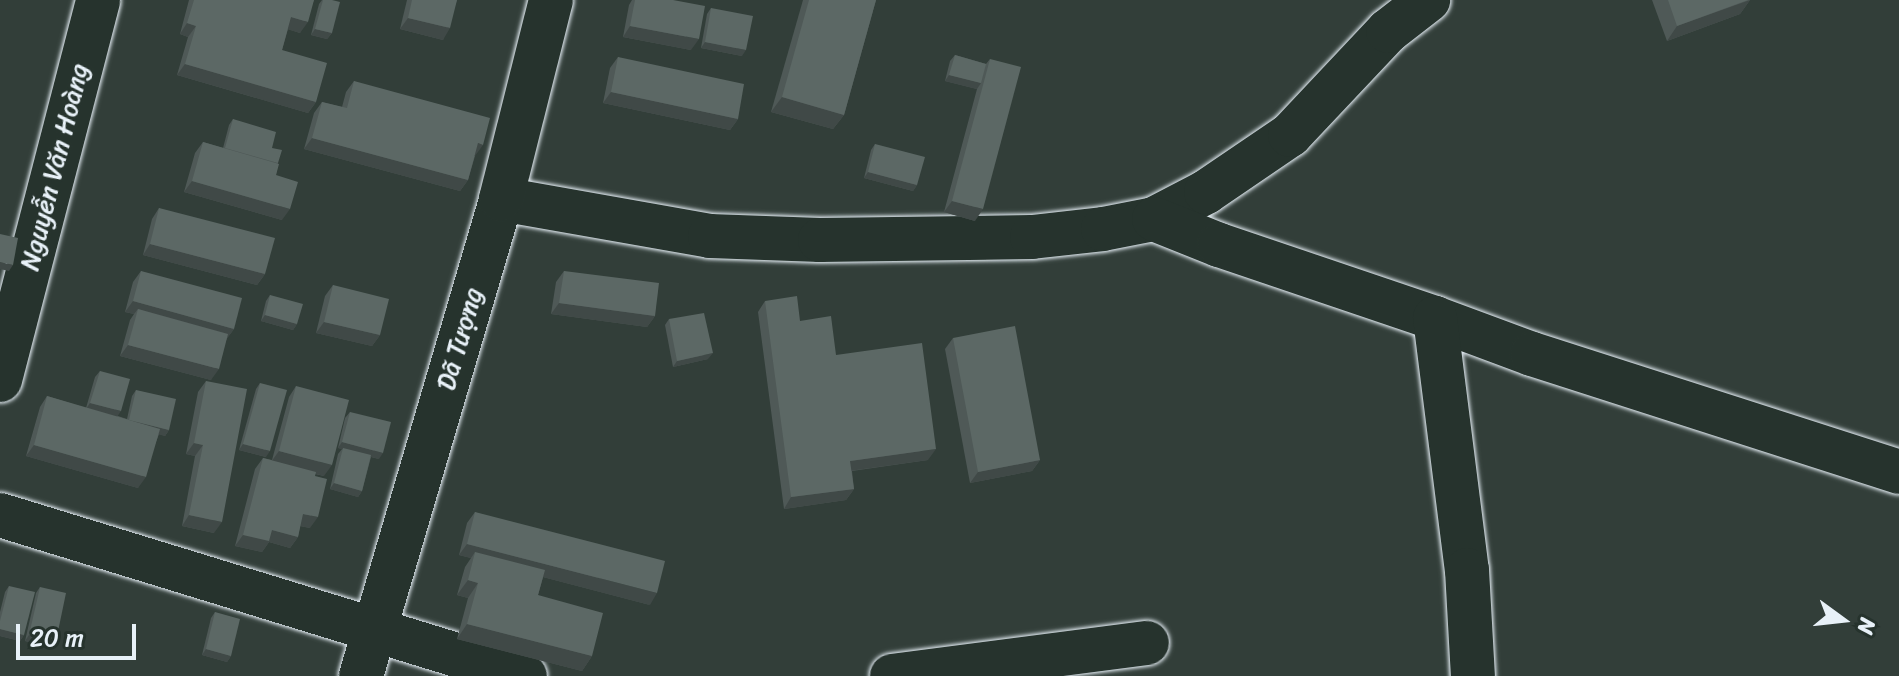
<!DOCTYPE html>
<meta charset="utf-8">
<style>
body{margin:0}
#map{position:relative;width:1899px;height:676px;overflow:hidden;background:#323e39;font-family:Sriracha,sans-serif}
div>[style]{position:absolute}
.roads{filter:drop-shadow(0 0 2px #e8f1f8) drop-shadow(0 0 2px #e8f1f8)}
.minor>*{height:44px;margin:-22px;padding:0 22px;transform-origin:22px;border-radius:22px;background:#26332d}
.wall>*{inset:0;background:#4f5957}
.shaded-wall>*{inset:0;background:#404947}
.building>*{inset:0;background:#5c6865}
span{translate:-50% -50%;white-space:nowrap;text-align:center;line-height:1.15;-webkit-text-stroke:6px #26332d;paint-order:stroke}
.street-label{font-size:26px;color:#e8f1f8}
.north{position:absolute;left:1803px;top:580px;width:80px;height:80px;-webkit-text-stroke:6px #26332d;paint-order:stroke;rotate:105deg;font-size:22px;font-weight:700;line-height:32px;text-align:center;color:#e8f1f8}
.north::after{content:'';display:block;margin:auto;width:28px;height:36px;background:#e8f1f8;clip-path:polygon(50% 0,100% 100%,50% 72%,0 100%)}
.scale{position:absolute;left:16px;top:624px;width:120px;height:36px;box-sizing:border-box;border:4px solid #e8f1f8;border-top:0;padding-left:10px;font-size:24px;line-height:28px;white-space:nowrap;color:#e8f1f8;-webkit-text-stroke:6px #26332d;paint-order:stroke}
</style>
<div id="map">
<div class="roads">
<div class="minor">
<div style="left:501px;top:199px;width:212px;rotate:10deg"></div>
<div style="left:710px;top:236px;width:110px;rotate:2.1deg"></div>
<div style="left:820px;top:240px;width:212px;rotate:-0.8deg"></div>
<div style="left:1032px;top:237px;width:71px;rotate:-6.4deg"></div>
<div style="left:1103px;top:229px;width:52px;rotate:-11.1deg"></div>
<div style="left:1154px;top:219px;width:59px;rotate:-27.4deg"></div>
<div style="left:1206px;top:192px;width:102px;rotate:-34.2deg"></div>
<div style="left:1290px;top:135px;width:143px;rotate:-46.7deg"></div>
<div style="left:1388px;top:31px;width:51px;rotate:-37.8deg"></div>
<div style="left:1154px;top:219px;width:70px;rotate:21.8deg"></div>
<div style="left:1219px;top:245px;width:228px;rotate:18.7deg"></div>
<div style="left:1435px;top:318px;width:103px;rotate:20.4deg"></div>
<div style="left:1532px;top:354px;width:386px;rotate:17.8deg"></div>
<div style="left:1435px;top:318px;width:254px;rotate:82.8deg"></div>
<div style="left:1467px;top:570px;width:106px;rotate:86.8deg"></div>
<div style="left:0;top:380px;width:392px;rotate:-75.5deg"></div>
<div style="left:0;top:515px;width:549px;rotate:17.05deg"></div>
<div style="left:361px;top:676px;width:497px;rotate:-73.6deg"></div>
<div style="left:501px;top:199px;width:205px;rotate:-75.9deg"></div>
<div style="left:892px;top:676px;width:257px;rotate:-7.4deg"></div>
</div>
</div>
<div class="wall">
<div style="clip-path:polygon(189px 0,314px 0,300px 33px,288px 29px,282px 50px,316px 102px,308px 113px,177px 75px,188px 37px,180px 34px)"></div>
<div style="clip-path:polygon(322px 0,332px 0,332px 33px,327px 39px,311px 35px,319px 4px)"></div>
<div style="clip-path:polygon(407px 0,457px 0,443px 40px,400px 29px)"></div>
<div style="clip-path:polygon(632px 0,673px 0,691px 50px,623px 37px,629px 5px)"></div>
<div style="clip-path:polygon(803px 0,876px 0,844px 115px,833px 129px,771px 112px)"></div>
<div style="clip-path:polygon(1652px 0,1750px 0,1740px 14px,1667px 41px)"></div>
<div style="clip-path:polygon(711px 8px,742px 56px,701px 48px,707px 14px)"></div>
<div style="clip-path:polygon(955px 55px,986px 64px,990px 59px,975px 221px,944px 212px,977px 89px,945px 81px,950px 61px)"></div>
<div style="clip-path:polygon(618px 57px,738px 119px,730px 130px,603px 103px,610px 68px)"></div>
<div style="clip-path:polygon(354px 81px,475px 156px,468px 180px,460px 191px,304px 149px,314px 113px,322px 102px,342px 107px,346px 92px)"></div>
<div style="clip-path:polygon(233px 119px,272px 148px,278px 163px,276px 175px,282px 220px,184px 192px,195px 153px,203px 142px,223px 148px,229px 125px)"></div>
<div style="clip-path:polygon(875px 144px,917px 185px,913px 191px,864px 178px,871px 150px)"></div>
<div style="clip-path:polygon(159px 208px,265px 274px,257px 285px,143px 255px,152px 219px)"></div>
<div style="clip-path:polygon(141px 271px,234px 329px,227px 338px,211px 380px,120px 356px,130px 320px,134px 314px,125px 312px,133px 282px)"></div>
<div style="clip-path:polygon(564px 271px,655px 316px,647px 327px,551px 314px,556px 282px)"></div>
<div style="clip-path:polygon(333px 285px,380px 335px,372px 346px,316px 333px,325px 296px)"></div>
<div style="clip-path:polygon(270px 295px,297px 324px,293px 330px,261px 321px,266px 301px)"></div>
<div style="clip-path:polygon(765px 301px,800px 321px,836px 355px,928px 460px,852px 471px,854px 489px,846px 500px,784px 509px,758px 312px)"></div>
<div style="clip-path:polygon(669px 319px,708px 359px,673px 367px,665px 325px)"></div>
<div style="clip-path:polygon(953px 338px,1040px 460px,1032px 471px,970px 483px,945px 349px)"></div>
<div style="clip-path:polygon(100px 371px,118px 416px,127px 419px,132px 396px,136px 390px,169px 430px,165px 436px,159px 434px,138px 488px,26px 456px,40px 407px,47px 396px,86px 408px,95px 377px)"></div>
<div style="clip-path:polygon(206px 381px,214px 533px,182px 526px,195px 456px,186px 454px,198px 392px)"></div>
<div style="clip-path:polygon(260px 383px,266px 457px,239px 450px,256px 389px)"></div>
<div style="clip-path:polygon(296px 386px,324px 476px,315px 474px,310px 528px,300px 526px,298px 537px,290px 548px,269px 542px,262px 552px,235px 546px,255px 469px,263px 458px,272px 460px,289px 397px)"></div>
<div style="clip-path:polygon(350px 412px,379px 459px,371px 457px,362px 491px,358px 497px,330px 489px,338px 454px,342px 449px,338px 448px,345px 418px)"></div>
<div style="clip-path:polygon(475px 512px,650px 605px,543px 577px,538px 595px,592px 656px,582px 671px,457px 639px,468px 598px,457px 595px,465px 567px,471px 558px,459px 555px,467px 523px)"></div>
<div style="clip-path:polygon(9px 586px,24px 635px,20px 641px,0 636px,0 612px,5px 592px)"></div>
<div style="clip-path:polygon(40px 587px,51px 647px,25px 641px,36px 593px)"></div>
<div style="clip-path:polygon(215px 612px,231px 656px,227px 662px,202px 655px,211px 618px)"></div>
</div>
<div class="shaded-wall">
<div style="clip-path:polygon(1750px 0,1740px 14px,1667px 41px,1677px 26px)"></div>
<div style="clip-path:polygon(291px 17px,308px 22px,300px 33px,283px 28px)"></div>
<div style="clip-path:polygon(408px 18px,450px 28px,443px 40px,400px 29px)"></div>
<div style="clip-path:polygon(187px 23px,196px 26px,188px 37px,180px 34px)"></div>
<div style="clip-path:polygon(630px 26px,699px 39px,691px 50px,623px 37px)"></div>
<div style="clip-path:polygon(315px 29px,332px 33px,327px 39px,311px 35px)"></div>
<div style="clip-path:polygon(705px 42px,746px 50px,742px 56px,701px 48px)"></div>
<div style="clip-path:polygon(185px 64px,316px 102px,308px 113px,177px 75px)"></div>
<div style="clip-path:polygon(949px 75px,981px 83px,977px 89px,945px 81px)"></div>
<div style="clip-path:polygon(611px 92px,738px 119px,730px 130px,603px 103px)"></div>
<div style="clip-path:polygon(782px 97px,844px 115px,833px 129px,771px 112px)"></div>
<div style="clip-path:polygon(312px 138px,468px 180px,460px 191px,304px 149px)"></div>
<div style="clip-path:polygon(478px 143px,483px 145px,475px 156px,470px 155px)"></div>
<div style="clip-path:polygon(868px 172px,917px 185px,913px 191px,864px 178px)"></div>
<div style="clip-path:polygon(192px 181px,290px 209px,282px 220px,184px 192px)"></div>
<div style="clip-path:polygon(952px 201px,983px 209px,975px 221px,944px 212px)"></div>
<div style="clip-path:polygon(150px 244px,265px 274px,257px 285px,143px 255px)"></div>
<div style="clip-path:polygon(0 262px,13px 265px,9px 271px,0 269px)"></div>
<div style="clip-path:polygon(133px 301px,234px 329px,226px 340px,138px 309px,134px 314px,125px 312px)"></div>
<div style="clip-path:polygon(559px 303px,655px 316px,647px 327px,551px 314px)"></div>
<div style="clip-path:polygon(265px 315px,297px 324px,293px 330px,261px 321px)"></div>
<div style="clip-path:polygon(324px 322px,380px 335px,372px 346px,316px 333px)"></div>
<div style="clip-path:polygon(128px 345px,219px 369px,211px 380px,120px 356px)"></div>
<div style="clip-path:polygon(713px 353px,708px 359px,673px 367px,677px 361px)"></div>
<div style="clip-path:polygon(90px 403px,121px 411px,117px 417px,86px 409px)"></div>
<div style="clip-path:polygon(129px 420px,169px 430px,165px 436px,125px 426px)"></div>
<div style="clip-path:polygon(342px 442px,383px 453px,379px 459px,338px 448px)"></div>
<div style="clip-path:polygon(194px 443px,203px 445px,195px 456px,186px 454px)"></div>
<div style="clip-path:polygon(243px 444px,270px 451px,266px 457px,239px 450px)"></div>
<div style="clip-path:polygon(34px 445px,146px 477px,138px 488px,26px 456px)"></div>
<div style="clip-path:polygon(936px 449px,928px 460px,842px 472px,850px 461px)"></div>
<div style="clip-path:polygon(279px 451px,332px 465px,324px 476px,271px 462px)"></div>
<div style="clip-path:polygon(1040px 460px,1032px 471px,970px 483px,978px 472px)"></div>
<div style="clip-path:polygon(334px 483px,362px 491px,358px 497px,330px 489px)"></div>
<div style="clip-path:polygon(854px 489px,846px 500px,784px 509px,791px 497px)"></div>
<div style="clip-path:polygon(303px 514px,318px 517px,310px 528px,295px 525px)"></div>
<div style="clip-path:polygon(189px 515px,222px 522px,214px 533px,182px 526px)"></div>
<div style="clip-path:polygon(272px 530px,298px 537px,290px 548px,269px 542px,262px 552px,235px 546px,243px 535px)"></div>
<div style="clip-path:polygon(467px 544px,657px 593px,650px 605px,474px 559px,475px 552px,471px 558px,459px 555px)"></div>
<div style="clip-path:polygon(468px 580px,478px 583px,468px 598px,457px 595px)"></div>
<div style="clip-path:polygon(467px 624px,592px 656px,582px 671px,457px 639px)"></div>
<div style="clip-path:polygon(0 629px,24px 635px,20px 641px,0 636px)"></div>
<div style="clip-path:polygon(29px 635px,56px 641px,51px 647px,25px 641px)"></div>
<div style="clip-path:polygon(206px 649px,231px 656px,227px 662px,202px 655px)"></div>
</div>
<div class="building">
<div style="clip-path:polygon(194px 0,314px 0,308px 22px,291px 17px,282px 50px,327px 63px,316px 102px,185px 64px,196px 26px,187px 23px)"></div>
<div style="clip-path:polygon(323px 0,332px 0,340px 2px,332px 33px,315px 29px)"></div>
<div style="clip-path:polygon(412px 0,457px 0,450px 28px,408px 18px)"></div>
<div style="clip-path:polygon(635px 0,673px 0,705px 6px,699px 39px,630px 26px)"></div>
<div style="clip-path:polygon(809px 0,876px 0,844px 115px,782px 97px)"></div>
<div style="clip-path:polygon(1668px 0,1748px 0,1677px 26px)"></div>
<div style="clip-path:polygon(711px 8px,753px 16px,746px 50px,705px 42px)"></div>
<div style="clip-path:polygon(955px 55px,986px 64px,981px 83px,949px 75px)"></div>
<div style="clip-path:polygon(618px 57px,744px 84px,738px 119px,611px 92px)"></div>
<div style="clip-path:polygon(990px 59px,1021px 67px,983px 209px,952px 201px)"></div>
<div style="clip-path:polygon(354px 81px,490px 118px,483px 145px,478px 143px,468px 180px,312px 138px,322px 102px,347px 108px)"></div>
<div style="clip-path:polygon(233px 119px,276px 132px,272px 148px,282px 150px,278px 163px,225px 148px)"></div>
<div style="clip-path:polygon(203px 142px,279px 164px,276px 175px,298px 182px,290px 209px,192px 181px)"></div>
<div style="clip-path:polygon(875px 144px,925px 157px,917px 185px,868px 172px)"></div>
<div style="clip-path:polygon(159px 208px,275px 238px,265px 274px,150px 244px)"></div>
<div style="clip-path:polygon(0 234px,18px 238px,13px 265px,0 262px)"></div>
<div style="clip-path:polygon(141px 271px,242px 298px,234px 329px,133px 301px)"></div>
<div style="clip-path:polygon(564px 271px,659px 283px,655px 316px,559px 303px)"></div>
<div style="clip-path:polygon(333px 285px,389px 299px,380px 335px,324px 322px)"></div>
<div style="clip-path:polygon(270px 295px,303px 304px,297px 324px,265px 315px)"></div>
<div style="clip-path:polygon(797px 296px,800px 321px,831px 316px,836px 355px,922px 343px,936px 449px,850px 461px,854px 489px,791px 497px,765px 301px)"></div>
<div style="clip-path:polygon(138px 309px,228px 334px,219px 369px,128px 345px)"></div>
<div style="clip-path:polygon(704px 313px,713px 353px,677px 361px,669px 319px)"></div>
<div style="clip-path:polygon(1015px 326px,1040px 460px,978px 472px,953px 338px)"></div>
<div style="clip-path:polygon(100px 371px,130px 379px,121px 411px,90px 403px)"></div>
<div style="clip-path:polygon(206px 381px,247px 389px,222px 522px,189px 515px,203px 445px,194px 443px)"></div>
<div style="clip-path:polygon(260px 383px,287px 390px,270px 451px,243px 444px)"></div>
<div style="clip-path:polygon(296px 386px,349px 400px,332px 465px,279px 451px)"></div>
<div style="clip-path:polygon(136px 390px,176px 399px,169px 430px,129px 420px)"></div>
<div style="clip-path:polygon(47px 396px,160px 429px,146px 477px,34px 445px)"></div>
<div style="clip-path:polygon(350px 412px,391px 422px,383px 453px,342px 442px)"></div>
<div style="clip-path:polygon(343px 448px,371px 455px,362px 491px,334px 483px)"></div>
<div style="clip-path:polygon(263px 458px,316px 472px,315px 476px,327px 479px,318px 517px,303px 514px,298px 537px,272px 530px,269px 541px,243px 535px)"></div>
<div style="clip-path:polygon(475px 512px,665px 561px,657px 593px,467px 544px)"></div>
<div style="clip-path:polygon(475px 552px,545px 570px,538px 595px,603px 613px,592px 656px,467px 624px,478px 583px,468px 580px)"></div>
<div style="clip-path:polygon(9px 586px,35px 592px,24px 635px,0 629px,0 621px)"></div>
<div style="clip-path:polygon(40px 587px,66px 593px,56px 641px,29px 635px)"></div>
<div style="clip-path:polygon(215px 612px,240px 619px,231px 656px,206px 649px)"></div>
</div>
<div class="street-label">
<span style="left:55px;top:167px;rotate:-76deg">Nguyễn Văn Hoàng</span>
<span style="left:460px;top:339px;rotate:-74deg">Dã Tượng</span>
</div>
<div class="north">N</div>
<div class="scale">20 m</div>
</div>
